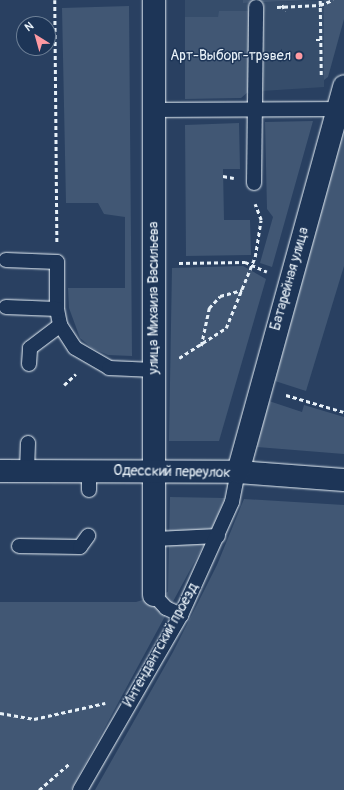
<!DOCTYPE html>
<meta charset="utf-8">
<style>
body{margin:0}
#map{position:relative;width:344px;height:790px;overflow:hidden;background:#294061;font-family:Pangolin,sans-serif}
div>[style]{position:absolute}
.built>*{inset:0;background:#364d6b}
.green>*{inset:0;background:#415774}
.path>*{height:2.5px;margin-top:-1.25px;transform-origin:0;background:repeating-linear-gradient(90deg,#e8f1f8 0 4px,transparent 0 7px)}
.roads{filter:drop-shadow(0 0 1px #e8f1f8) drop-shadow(0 0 1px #e8f1f8)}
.service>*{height:14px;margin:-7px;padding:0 7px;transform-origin:7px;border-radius:7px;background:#1d3557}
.minor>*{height:22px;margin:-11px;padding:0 11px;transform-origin:11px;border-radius:11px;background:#1d3557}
.dots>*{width:11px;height:11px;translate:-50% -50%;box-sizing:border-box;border:2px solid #1d3557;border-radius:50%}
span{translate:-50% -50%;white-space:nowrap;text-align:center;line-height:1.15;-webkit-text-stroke:3px #1d3557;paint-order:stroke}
.poi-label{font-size:14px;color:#e8f1f8}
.right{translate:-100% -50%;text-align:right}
.street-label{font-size:14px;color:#e8f1f8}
.north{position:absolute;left:16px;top:16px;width:40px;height:40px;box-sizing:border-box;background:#1d3557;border:1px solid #6e8097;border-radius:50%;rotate:323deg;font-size:11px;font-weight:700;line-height:16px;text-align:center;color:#e8f1f8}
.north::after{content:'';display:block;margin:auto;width:14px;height:18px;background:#ff9aa2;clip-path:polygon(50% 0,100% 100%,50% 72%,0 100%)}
</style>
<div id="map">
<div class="built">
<div style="clip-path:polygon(185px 0,243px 0,243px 3px,324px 0,324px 87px,248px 92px,219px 12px,219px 17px,185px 17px)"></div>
</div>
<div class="green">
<div style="clip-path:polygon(243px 0,317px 0,243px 3px)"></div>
<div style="clip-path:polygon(324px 0,344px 0,344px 19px,328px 77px,324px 80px)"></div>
<div style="clip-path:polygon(129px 6px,132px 356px,108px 355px,92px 348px,80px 338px,69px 308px,68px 288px,125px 288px,125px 217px,104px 214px,98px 203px,66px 203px,62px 8px)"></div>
<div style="clip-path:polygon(219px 11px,249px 11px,248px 92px,241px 98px,185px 99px,185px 17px,218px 17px)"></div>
<div style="clip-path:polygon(313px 121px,272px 267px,260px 263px,273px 217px,267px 209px,265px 122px)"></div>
<div style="clip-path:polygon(239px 123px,240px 169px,223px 169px,224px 220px,250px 220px,251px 255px,186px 256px,185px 125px)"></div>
<div style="clip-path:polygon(344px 128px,344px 266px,306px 391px,275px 381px)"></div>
<div style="clip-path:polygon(243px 266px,266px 279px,219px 441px,169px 441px,172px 268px)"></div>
<div style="clip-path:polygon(269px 401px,302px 412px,304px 405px,344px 417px,344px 454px,257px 447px)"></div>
<div style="clip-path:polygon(170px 497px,225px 498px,209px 535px,71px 790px,0 790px,0 602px,136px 602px,168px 592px)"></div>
<div style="clip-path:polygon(244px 499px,344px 505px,344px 790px,95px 790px,173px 652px,217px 565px)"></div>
</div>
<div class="path">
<div style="left:55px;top:0;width:242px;rotate:89.5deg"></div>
<div style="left:282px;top:5px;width:7px;rotate:56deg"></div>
<div style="left:277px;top:7px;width:43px;rotate:-2.7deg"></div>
<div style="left:320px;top:5px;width:5px;rotate:-90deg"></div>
<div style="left:316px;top:40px;width:4px"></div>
<div style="left:321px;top:75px;width:70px;rotate:-90.8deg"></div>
<div style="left:320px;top:5px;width:14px;rotate:-21deg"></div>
<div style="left:223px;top:176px;width:11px;rotate:10deg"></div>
<div style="left:179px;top:263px;width:66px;rotate:-0.9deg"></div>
<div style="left:245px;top:262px;width:24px;rotate:24deg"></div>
<div style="left:201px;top:346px;width:39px;rotate:-78deg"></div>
<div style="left:209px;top:308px;width:16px;rotate:-47deg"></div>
<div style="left:220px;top:296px;width:23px;rotate:-15deg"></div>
<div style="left:179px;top:358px;width:56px;rotate:-32.6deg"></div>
<div style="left:226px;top:328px;width:77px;rotate:-67.8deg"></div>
<div style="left:255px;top:257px;width:37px;rotate:-81deg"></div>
<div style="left:261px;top:220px;width:17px;rotate:-111deg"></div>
<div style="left:64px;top:385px;width:16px;rotate:-43deg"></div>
<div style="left:286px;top:395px;width:60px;rotate:16.3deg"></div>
<div style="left:0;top:713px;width:35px;rotate:10deg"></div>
<div style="left:34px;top:719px;width:73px;rotate:-12.7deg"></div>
<div style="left:39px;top:790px;width:40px;rotate:-41deg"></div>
</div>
<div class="roads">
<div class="service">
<div style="left:155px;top:110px;width:183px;rotate:-0.3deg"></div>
<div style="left:254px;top:183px;width:176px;rotate:-89.3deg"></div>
<div style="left:6px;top:260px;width:51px;rotate:2.2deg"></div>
<div style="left:57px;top:262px;width:47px;rotate:90deg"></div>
<div style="left:57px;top:309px;width:16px;rotate:79deg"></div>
<div style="left:60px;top:325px;width:27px;rotate:57deg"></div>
<div style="left:75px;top:348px;width:39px;rotate:30deg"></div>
<div style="left:109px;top:368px;width:45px;rotate:2.5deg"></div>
<div style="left:6px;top:307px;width:51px;rotate:2.2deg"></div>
<div style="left:29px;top:364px;width:16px;rotate:-86deg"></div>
<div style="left:30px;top:348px;width:38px;rotate:-37deg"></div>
<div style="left:27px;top:471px;width:28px;rotate:-88deg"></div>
<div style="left:89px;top:471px;width:19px;rotate:90deg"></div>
<div style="left:155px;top:539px;width:63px;rotate:-2.7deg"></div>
<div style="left:19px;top:546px;width:61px;rotate:0.9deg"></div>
<div style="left:80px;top:547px;width:14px;rotate:-54deg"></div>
<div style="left:154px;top:595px;width:18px;rotate:47deg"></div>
<div style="left:166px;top:608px;width:17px;rotate:25deg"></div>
<div style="left:80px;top:790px;width:202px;rotate:-60deg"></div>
<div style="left:181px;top:615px;width:124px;rotate:-65.7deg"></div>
<div style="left:232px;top:502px;width:31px;rotate:-79deg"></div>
</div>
<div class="minor">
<div style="left:154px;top:0;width:595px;rotate:90deg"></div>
<div style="left:0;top:471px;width:238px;rotate:0.2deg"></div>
<div style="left:238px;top:472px;width:106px;rotate:4.3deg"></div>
<div style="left:238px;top:472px;width:400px;rotate:-74.6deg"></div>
</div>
</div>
<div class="dots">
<div style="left:299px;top:56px;background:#ff9aa2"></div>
</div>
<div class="poi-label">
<span class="right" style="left:291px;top:56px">Арт-Выборг-трэвел</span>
</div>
<div class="street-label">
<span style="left:290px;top:279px;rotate:-74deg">Батарейная улица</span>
<span style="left:154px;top:298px;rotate:-90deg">улица Михаила Васильева</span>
<span style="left:172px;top:472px;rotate:1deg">Одесский переулок</span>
<span style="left:161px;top:645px;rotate:-61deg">Интендантский проезд</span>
</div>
<div class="north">N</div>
</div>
